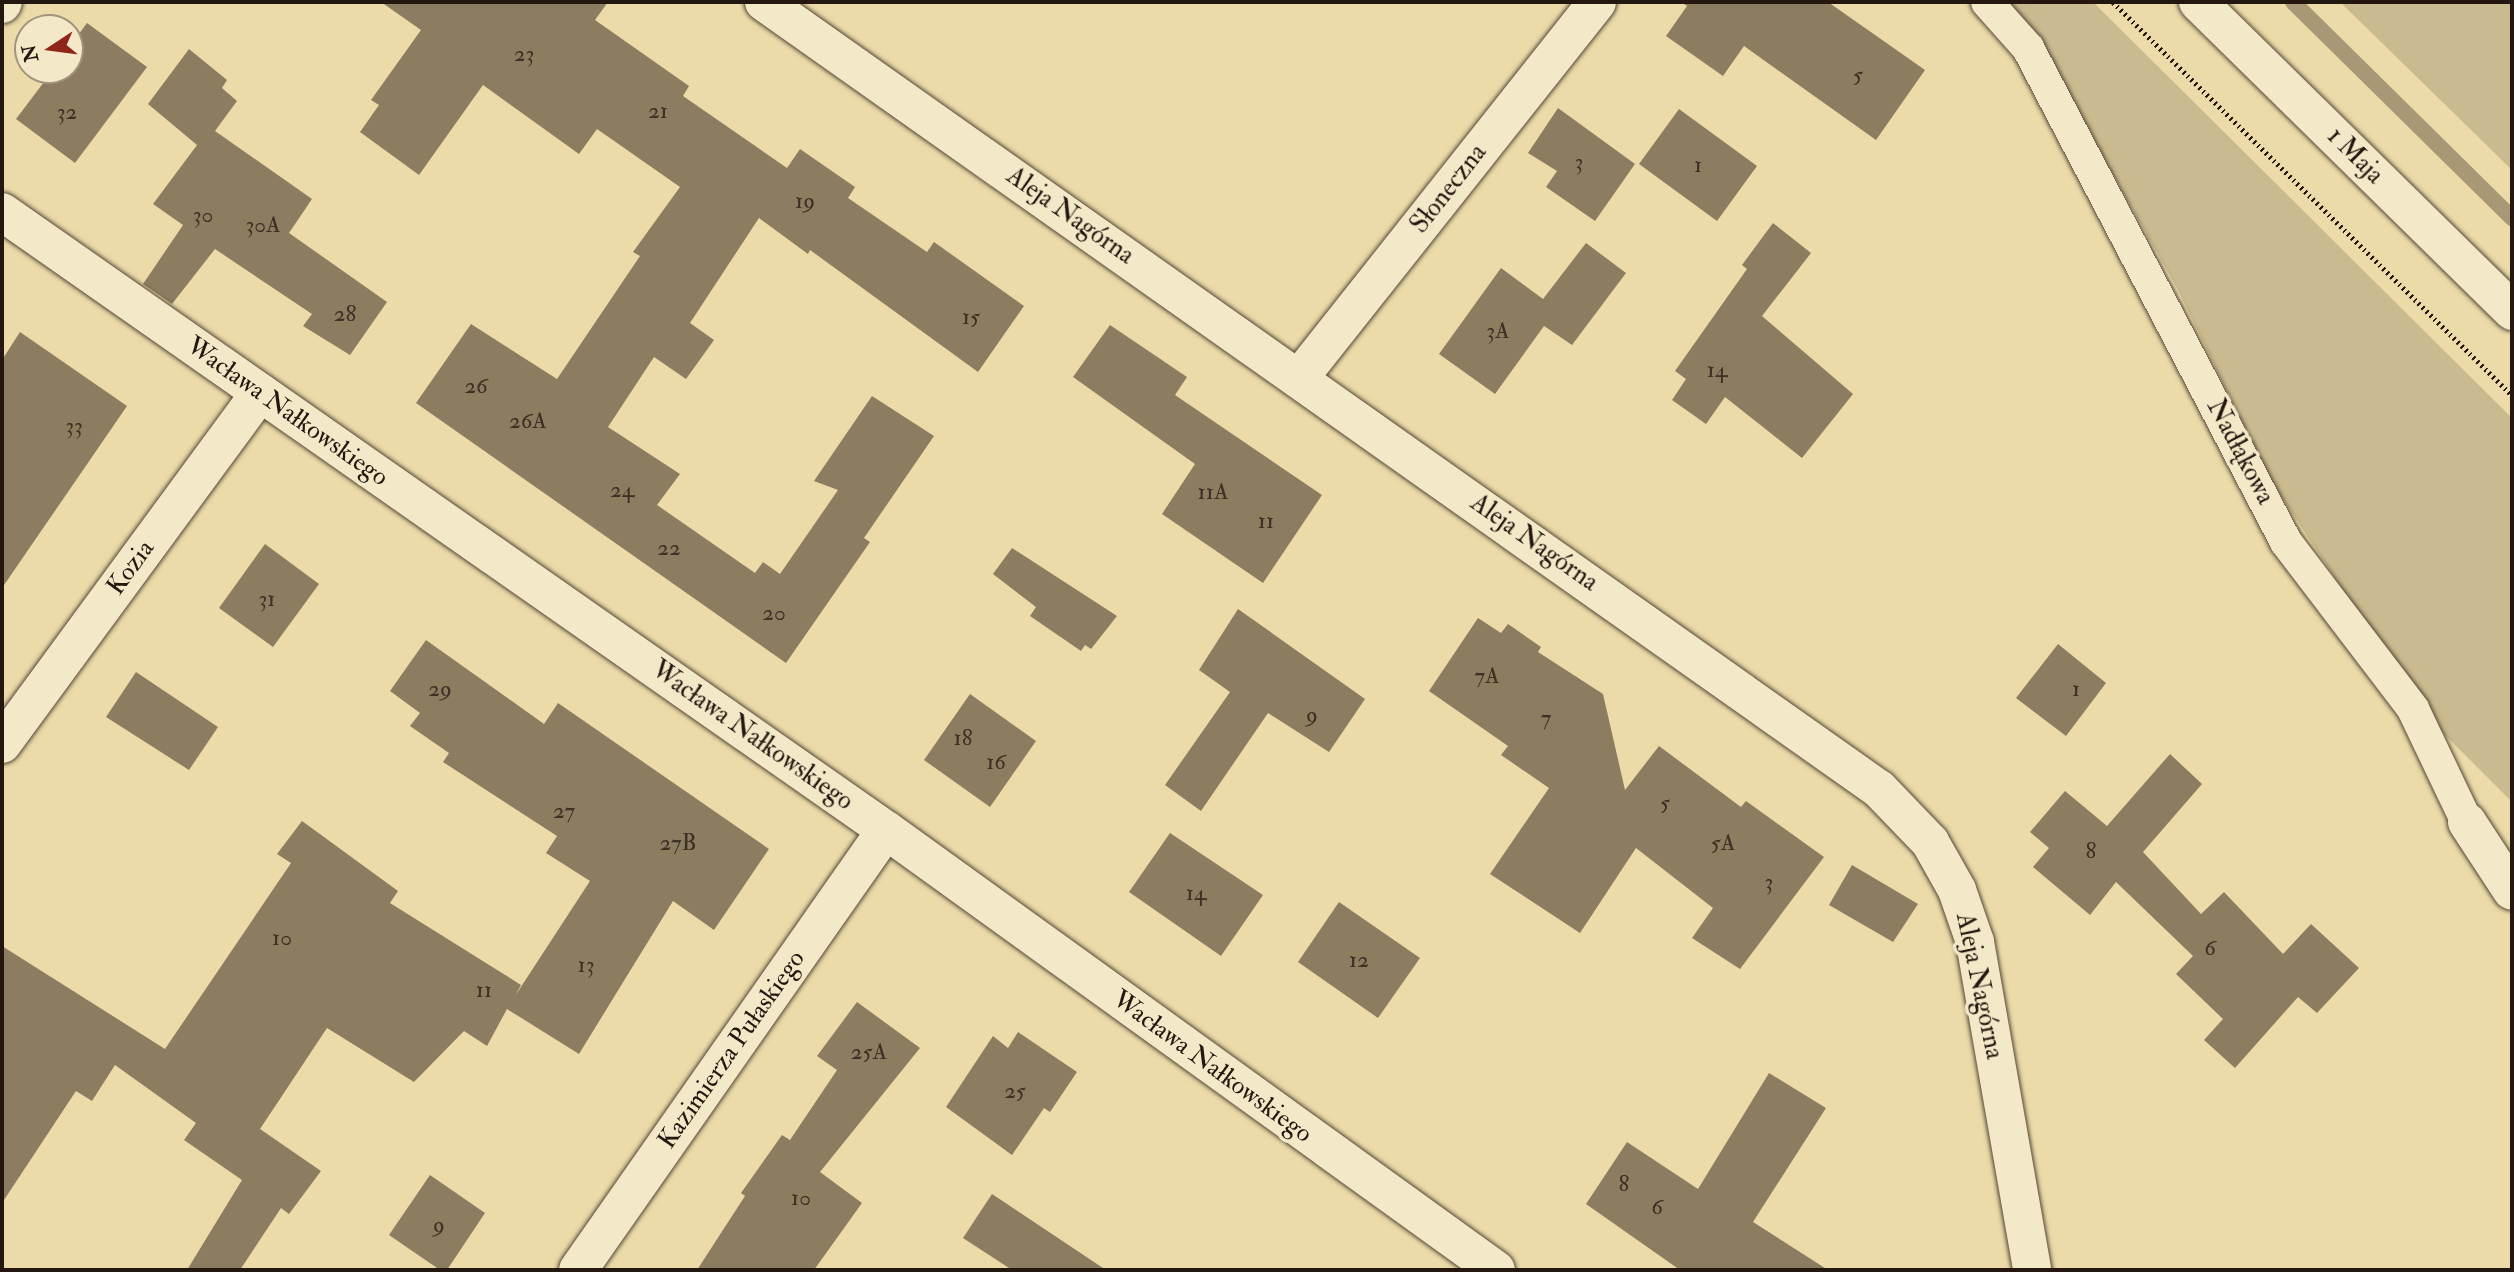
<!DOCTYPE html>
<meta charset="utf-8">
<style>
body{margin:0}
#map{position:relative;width:2514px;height:1272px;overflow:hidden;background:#ecdba9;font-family:"IM FELL Double Pica",serif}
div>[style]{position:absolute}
.green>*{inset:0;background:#caba8f}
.stream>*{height:16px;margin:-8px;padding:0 8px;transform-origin:8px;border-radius:8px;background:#a89875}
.building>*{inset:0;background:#8c7d60}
.path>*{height:4.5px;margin-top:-2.25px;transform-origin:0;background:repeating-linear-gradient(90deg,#231710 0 2px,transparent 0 5.5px)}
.roads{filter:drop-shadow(0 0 2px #554836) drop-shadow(0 0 2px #554836)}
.service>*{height:32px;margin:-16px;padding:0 16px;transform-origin:16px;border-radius:16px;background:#f3e8c7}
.minor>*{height:38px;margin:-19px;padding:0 19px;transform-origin:19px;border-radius:19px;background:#f3e8c7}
.secondary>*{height:38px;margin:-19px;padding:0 19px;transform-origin:19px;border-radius:19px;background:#f3e8c7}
span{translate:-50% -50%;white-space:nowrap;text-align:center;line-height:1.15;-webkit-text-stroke:7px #f3e8c7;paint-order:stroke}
.number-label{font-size:23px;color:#3d3024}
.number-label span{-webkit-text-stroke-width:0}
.street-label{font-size:26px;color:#231710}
.frame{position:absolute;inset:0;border:4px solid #231710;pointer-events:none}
.north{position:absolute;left:14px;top:14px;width:70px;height:70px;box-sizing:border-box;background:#f3e8c7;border:2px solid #a0947e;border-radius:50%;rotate:257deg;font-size:19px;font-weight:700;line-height:28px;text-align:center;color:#231710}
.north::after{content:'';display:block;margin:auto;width:24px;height:32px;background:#8f2418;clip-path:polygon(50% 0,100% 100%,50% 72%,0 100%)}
</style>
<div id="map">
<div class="green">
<div style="clip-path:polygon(2007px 2px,2093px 2px,2512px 418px,2512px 802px,2425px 715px,2270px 479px,2177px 288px,2037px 39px)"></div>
<div style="clip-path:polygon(2340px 2px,2512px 2px,2512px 170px)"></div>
</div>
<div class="stream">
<div style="left:2293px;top:2px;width:308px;rotate:44.6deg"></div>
</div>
<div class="building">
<div style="clip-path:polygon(381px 2px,608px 2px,595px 20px,689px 86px,683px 96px,787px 168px,800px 149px,855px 187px,848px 198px,927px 252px,934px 242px,1024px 306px,978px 372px,810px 250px,808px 254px,759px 218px,690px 323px,714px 340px,686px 379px,654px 357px,608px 427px,680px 474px,657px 505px,755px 573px,763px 562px,780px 574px,838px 490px,814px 481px,872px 396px,934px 436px,864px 538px,870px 542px,786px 663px,416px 403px,471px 324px,557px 379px,640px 256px,633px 252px,680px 187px,597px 129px,579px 154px,483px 85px,419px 175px,360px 132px,379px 105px,371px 100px,421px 30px)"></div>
<div style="clip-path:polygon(1681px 2px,1828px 2px,1925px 70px,1876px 140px,1744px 46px,1723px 76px,1666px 36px,1687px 6px)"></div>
<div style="clip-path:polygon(87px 23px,147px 67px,75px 163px,16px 119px,53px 70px,70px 70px,70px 46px)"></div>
<div style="clip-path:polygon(189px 49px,227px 80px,222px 88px,237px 101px,215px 131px,312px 199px,289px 233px,387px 302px,350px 355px,303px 326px,312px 314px,215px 249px,172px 304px,143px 284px,183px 225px,153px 204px,197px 145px,148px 104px)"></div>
<div style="clip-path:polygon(1558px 108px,1635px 164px,1595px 221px,1546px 187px,1557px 171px,1528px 153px)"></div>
<div style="clip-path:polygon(1679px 109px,1757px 166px,1717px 221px,1639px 164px)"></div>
<div style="clip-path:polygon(1773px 223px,1811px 253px,1762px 316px,1853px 394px,1802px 458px,1725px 397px,1706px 424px,1672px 400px,1686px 379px,1675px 371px,1747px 269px,1742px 265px)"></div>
<div style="clip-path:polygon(1586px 243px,1626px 273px,1572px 345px,1544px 326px,1495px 394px,1439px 354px,1501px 268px,1543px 299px)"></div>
<div style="clip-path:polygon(1110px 325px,1187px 377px,1175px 395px,1322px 495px,1263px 583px,1162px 514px,1195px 464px,1073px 377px)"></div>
<div style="clip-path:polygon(20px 332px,127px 406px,2px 588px,2px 360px)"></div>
<div style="clip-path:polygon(265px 544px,319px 584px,273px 647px,219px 608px)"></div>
<div style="clip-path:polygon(1012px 548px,1117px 616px,1091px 649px,1085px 645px,1081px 651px,1030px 616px,1036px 607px,993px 574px)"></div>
<div style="clip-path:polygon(1238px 609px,1365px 699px,1329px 752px,1268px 713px,1201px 811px,1165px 785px,1230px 692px,1199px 670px)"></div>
<div style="clip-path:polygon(1478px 618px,1501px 633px,1508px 624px,1541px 647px,1538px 652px,1603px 694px,1625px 790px,1659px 746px,1741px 807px,1746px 801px,1824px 857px,1740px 969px,1692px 938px,1713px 908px,1636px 848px,1580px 933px,1490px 874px,1549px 788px,1501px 755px,1508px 746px,1429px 691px)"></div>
<div style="clip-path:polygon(426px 640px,544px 724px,558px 703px,769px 849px,714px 930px,673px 901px,579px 1054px,507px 1009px,487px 1046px,464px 1031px,414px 1082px,327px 1028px,260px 1129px,321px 1171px,289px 1214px,281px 1208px,240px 1270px,187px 1270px,242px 1180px,184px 1140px,196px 1123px,115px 1065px,92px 1101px,76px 1091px,2px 1203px,2px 946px,165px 1049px,291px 863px,277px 854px,302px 821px,398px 891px,390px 903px,521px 985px,515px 996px,590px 881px,546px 853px,557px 836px,443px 762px,449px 753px,410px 726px,420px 713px,390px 691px)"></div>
<div style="clip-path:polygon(2058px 644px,2106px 683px,2066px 736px,2016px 698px)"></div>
<div style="clip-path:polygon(136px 672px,218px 727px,189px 770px,106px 717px)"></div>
<div style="clip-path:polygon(970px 694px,1036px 741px,990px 807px,924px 760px)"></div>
<div style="clip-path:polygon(2170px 754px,2202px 784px,2143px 852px,2201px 914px,2224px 892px,2283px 954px,2311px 924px,2359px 968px,2317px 1013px,2298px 997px,2235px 1068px,2204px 1040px,2223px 1019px,2176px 974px,2193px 956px,2116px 882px,2090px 915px,2033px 867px,2049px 848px,2030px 832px,2065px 791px,2107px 826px)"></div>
<div style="clip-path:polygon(1170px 833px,1263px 895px,1221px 956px,1129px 892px)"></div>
<div style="clip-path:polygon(1852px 865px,1918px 904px,1893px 942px,1829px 905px)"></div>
<div style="clip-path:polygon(1339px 902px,1420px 958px,1378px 1018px,1298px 962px)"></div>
<div style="clip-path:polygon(857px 1002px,920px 1048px,820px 1172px,862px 1203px,814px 1270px,697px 1270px,745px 1196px,741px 1193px,782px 1135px,790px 1140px,837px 1070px,817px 1056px)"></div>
<div style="clip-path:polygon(1018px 1032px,1077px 1072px,1050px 1112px,1044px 1108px,1012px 1155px,946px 1107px,993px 1036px,1008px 1048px)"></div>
<div style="clip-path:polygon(1769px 1073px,1826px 1108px,1753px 1222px,1828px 1270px,1680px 1270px,1586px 1204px,1627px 1142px,1698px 1189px)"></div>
<div style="clip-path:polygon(430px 1175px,485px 1213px,447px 1270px,440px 1270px,389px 1235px)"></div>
<div style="clip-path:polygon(992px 1194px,1106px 1270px,1012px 1270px,963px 1238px)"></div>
</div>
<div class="path">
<div style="left:2113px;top:2px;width:560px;rotate:44.57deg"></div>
</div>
<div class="roads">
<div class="service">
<div style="left:1987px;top:2px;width:62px;rotate:48.3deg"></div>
<div style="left:2028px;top:48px;width:557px;rotate:62.42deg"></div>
<div style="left:2286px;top:542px;width:210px;rotate:52.7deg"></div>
<div style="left:2413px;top:709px;width:125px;rotate:64.5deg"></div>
</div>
<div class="minor">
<div style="left:764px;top:2px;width:1365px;rotate:35.22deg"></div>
<div style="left:1879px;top:789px;width:74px;rotate:46.1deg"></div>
<div style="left:1930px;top:842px;width:55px;rotate:60.6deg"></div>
<div style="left:1957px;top:890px;width:55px;rotate:70.9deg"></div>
<div style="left:1975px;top:942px;width:333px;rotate:80.1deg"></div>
<div style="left:2px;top:4px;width:2px;rotate:-63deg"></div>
<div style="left:2px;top:212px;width:1079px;rotate:34.96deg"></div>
<div style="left:886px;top:830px;width:752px;rotate:35.8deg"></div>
<div style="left:1300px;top:377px;width:478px;rotate:-51.6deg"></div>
<div style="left:2px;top:744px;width:436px;rotate:-53.7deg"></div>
<div style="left:2467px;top:822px;width:82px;rotate:56.9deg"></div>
<div style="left:578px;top:1270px;width:537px;rotate:-55.01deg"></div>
</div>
<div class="secondary">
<div style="left:2198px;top:2px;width:441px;rotate:44.5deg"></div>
</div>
</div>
<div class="number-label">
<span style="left:524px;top:54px">23</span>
<span style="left:1858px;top:75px">5</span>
<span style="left:658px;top:111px">21</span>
<span style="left:67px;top:112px">32</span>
<span style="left:1579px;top:162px">3</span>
<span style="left:1698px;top:165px">1</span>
<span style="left:805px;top:201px">19</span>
<span style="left:203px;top:215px">30</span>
<span style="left:263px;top:225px">30A</span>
<span style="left:345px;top:314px">28</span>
<span style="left:971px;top:317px">15</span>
<span style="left:1498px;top:331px">3A</span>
<span style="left:1717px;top:370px">14</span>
<span style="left:476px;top:386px">26</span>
<span style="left:528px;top:421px">26A</span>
<span style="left:74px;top:426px">33</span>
<span style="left:622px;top:490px">24</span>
<span style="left:1213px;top:492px">11A</span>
<span style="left:1266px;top:521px">11</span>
<span style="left:669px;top:548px">22</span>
<span style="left:267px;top:599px">31</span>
<span style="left:774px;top:613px">20</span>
<span style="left:1487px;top:676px">7A</span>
<span style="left:440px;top:689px">29</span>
<span style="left:2076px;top:689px">1</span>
<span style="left:1312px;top:715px">9</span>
<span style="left:1546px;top:718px">7</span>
<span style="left:963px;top:738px">18</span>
<span style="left:996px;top:762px">16</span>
<span style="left:1665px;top:803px">5</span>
<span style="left:564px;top:811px">27</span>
<span style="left:678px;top:843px">27B</span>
<span style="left:1723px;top:843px">5A</span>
<span style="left:2091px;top:851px">8</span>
<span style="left:1769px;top:882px">3</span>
<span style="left:1196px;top:893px">14</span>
<span style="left:282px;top:938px">10</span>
<span style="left:2210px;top:948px">6</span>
<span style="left:1359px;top:960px">12</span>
<span style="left:586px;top:965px">13</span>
<span style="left:484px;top:990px">11</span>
<span style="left:869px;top:1052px">25A</span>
<span style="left:1015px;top:1091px">25</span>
<span style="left:1624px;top:1184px">8</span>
<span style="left:801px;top:1198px">10</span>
<span style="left:1657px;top:1207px">6</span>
<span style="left:439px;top:1225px">9</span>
</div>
<div class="street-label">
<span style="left:2355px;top:156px;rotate:45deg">1 Maja</span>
<span style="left:1449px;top:189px;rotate:-52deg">Słoneczna</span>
<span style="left:1070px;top:216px;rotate:35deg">Aleja Nagórna</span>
<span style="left:287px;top:412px;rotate:35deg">Wacława Nałkowskiego</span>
<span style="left:2240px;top:452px;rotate:62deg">Nadłąkowa</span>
<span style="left:1534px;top:543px;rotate:35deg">Aleja Nagórna</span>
<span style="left:131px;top:568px;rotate:-54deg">Kozia</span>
<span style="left:752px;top:736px;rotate:35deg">Wacława Nałkowskiego</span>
<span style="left:1979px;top:986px;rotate:78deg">Aleja Nagórna</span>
<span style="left:732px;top:1050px;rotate:-55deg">Kazimierza Pułaskiego</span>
<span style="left:1212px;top:1067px;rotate:36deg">Wacława Nałkowskiego</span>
</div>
<div class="frame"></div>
<div class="north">N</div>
</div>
